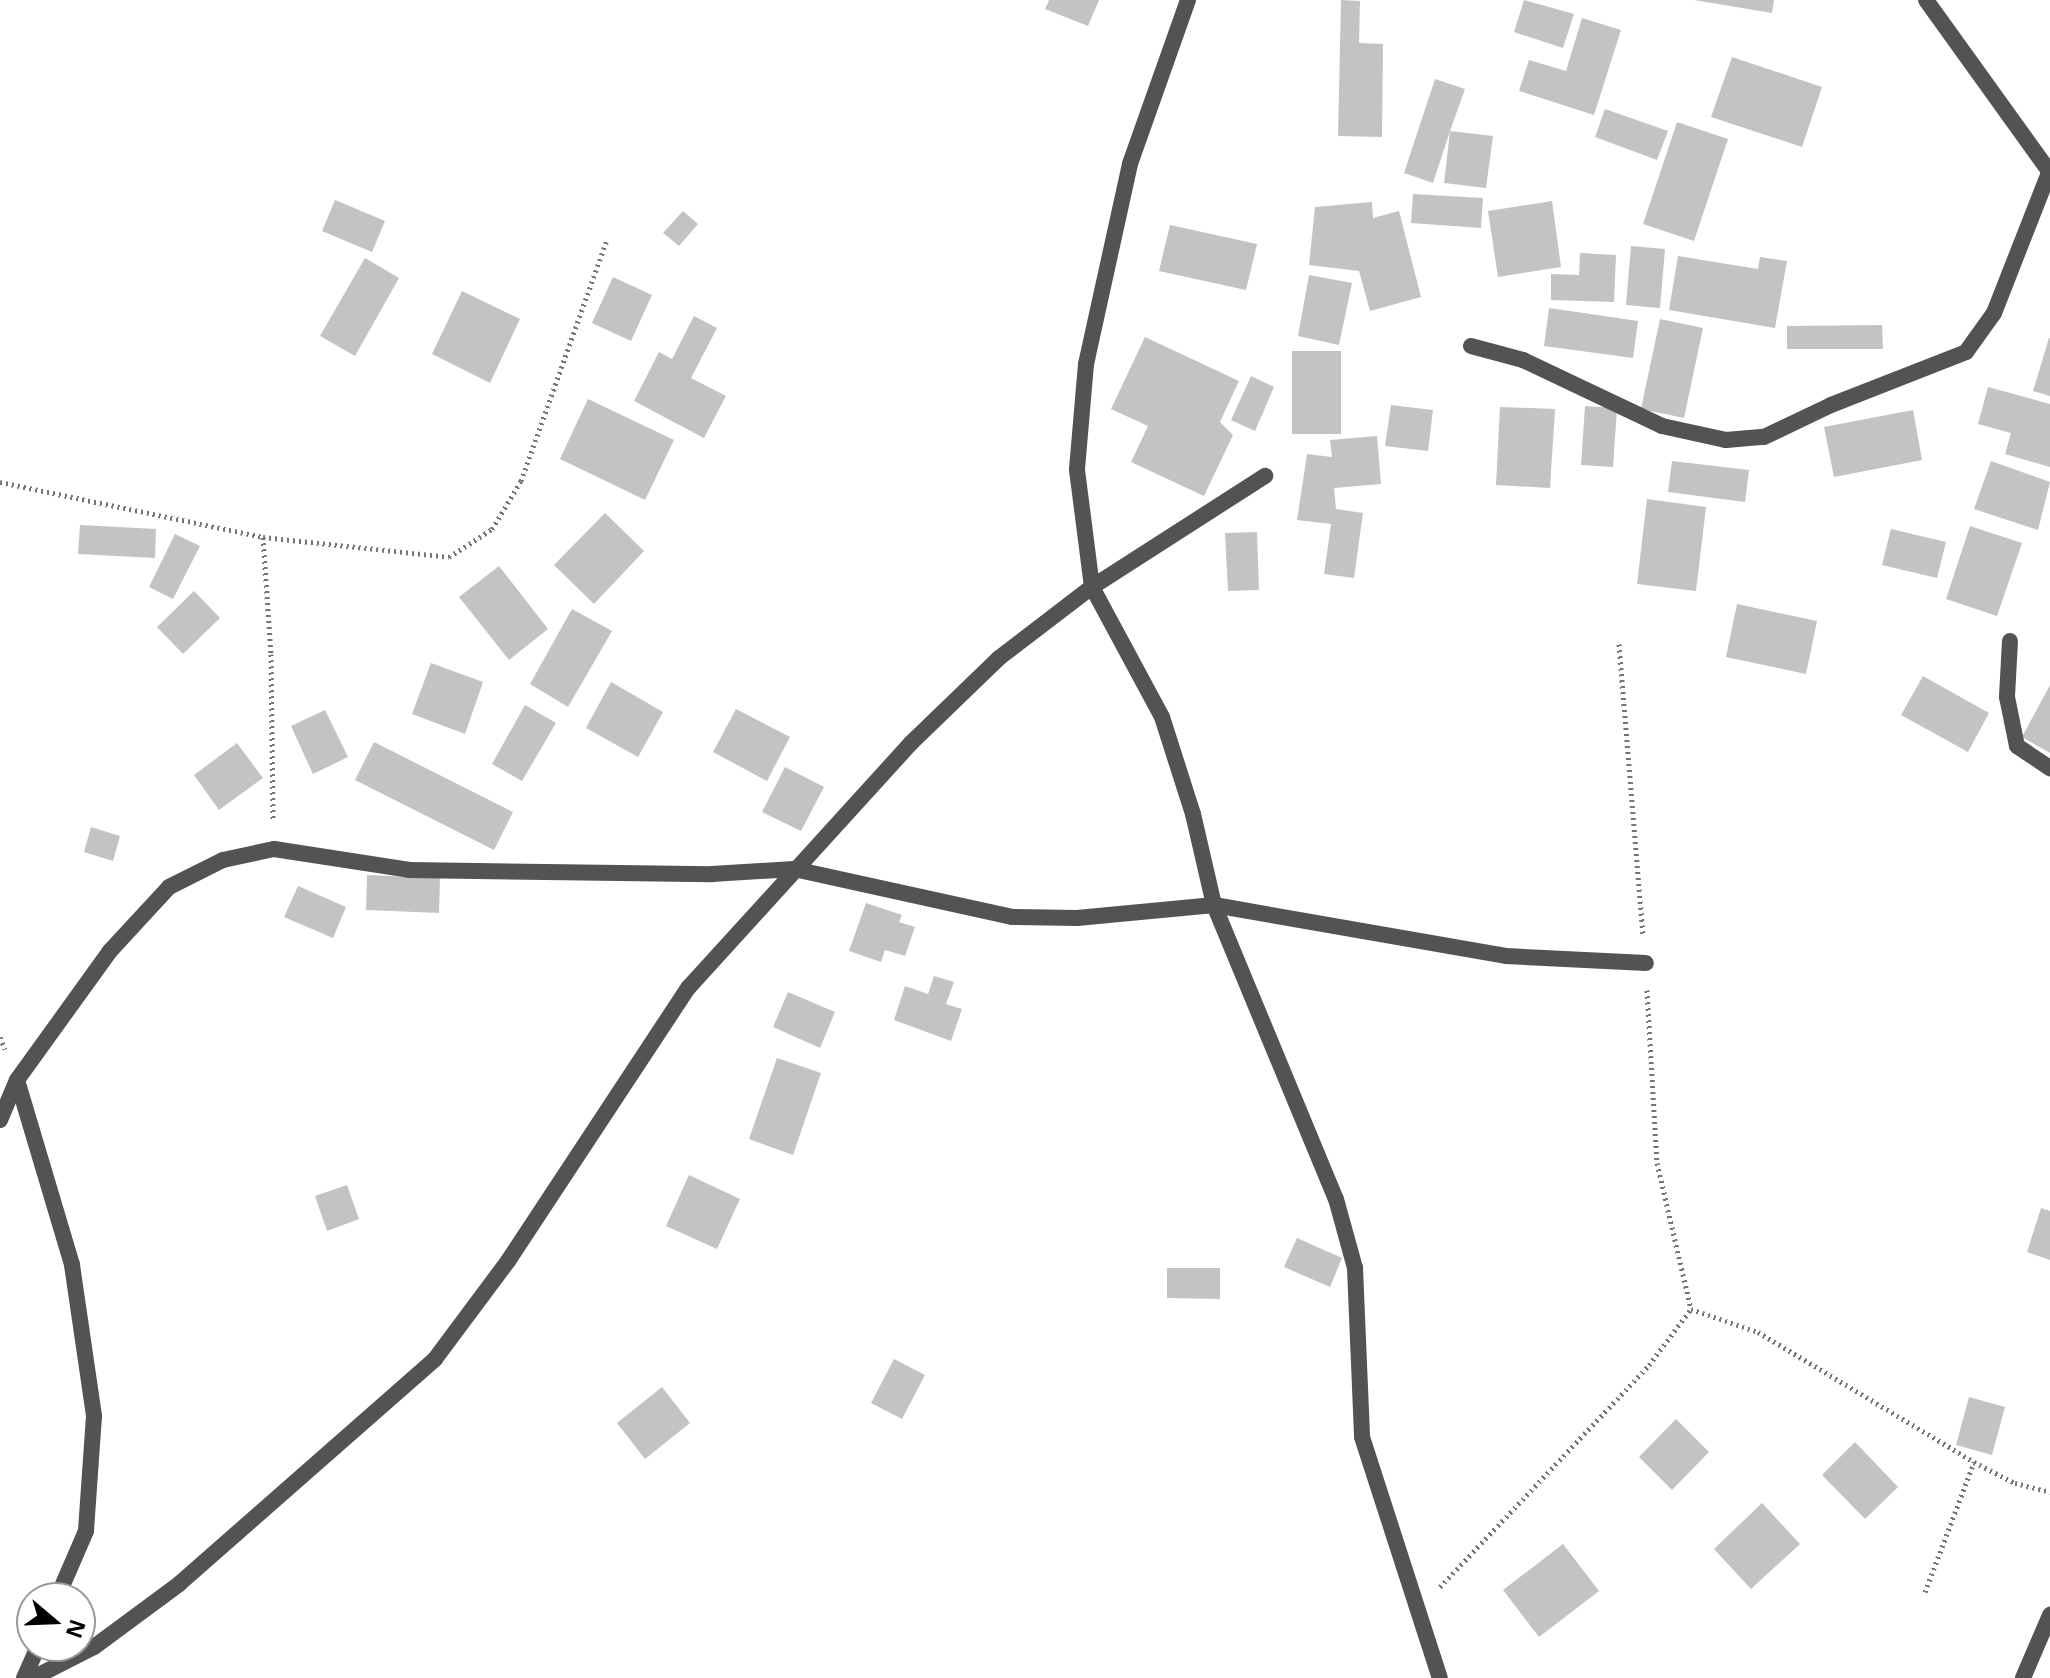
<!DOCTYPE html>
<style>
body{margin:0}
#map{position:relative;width:2050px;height:1678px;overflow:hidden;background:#fff;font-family:"Noto Sans",sans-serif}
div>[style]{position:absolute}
.building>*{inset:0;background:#c3c3c3}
.path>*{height:5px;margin-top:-2.5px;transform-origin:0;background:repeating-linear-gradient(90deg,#757575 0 2px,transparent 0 6px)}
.street>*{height:16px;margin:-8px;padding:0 8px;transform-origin:8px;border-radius:8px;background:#535353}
span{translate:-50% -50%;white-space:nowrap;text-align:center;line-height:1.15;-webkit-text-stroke:6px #fff;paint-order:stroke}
.north{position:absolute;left:16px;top:1582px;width:80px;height:80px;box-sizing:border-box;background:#fff;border:2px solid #999;border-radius:50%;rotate:109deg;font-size:22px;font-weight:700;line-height:32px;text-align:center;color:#000}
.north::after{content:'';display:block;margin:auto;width:28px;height:36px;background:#000;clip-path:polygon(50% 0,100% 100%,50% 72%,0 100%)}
</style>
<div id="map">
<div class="building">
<div style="clip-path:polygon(1049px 0,1099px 0,1088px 26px,1045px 9px)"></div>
<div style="clip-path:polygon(1341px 0,1360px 1px,1359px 43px,1383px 44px,1382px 137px,1338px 136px)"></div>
<div style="clip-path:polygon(1524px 0,1574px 14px,1563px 48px,1514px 32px)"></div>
<div style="clip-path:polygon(1694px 0,1774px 0,1772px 13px)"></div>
<div style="clip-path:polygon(1582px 18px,1621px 30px,1594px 115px,1519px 91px,1529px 60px,1566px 71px)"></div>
<div style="clip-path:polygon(1732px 57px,1822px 87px,1802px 147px,1711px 117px)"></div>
<div style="clip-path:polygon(1435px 79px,1465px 89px,1450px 131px,1493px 136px,1486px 188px,1444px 183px,1450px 131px,1433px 183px,1404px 173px)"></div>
<div style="clip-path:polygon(1605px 109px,1668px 131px,1657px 160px,1595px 137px)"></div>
<div style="clip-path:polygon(1677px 122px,1728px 139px,1694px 241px,1643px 224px)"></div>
<div style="clip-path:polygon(1413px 194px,1483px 198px,1481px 228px,1411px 223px)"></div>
<div style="clip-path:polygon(335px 200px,385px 221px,372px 252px,322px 231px)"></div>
<div style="clip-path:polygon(1552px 201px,1561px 267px,1498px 277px,1488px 211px)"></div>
<div style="clip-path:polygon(1372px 202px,1373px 218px,1399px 211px,1421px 297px,1370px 311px,1359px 271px,1309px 265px,1315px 207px)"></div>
<div style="clip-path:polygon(683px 211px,698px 224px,679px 246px,663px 233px)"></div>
<div style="clip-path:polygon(1170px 225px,1257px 244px,1246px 290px,1159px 271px)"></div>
<div style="clip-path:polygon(1631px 246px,1665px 249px,1660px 308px,1626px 305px)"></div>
<div style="clip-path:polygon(1580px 253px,1616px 255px,1614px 302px,1551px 300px,1551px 274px,1579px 275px)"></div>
<div style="clip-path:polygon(1678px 256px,1758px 269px,1760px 257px,1787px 261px,1775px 328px,1669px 310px)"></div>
<div style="clip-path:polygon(365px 258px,399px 278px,355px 356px,320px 336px)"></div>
<div style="clip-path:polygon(1309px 275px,1352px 283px,1339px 345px,1298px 336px)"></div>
<div style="clip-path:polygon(613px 277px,652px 295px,631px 341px,592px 323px)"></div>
<div style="clip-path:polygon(462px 291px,520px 319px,490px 383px,432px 354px)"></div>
<div style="clip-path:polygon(1549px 308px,1638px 321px,1633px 358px,1544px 346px)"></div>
<div style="clip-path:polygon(694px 316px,717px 328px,691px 378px,726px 396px,704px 438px,634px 401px,659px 352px,672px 359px)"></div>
<div style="clip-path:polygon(1660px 319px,1703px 328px,1684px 418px,1641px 409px)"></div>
<div style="clip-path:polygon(1882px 325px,1883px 349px,1787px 349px,1787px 326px)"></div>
<div style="clip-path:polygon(1145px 337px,1239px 381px,1220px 422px,1233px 435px,1204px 496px,1131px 462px,1148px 426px,1111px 409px)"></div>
<div style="clip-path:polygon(2049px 338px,2050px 338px,2050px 396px,2033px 391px)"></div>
<div style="clip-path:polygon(1292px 351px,1341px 351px,1341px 434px,1292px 434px)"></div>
<div style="clip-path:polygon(1251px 376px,1274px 387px,1255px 431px,1231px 420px)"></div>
<div style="clip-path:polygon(1988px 387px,2050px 404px,2050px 467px,2005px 454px,2011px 433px,1978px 424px)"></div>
<div style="clip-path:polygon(588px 399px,674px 440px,645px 500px,560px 459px)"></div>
<div style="clip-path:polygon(1391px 405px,1433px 410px,1428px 451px,1385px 446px)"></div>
<div style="clip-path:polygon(1585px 406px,1617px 408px,1613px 467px,1581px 465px)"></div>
<div style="clip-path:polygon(1500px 407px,1555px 409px,1550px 488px,1496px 485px)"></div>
<div style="clip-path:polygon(1913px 410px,1922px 460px,1834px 477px,1824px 427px)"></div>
<div style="clip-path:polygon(1377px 436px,1381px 484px,1334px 488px,1336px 509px,1363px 513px,1354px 578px,1324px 574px,1331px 524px,1297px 520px,1307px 454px,1332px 457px,1330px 440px)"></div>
<div style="clip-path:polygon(1672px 461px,1749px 470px,1745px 502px,1668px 492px)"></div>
<div style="clip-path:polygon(1991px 461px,2050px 482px,2038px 530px,1974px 509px)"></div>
<div style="clip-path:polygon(1647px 499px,1706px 507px,1696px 591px,1637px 584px)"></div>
<div style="clip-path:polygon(605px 513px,644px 551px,594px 604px,554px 565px)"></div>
<div style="clip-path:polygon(80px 525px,156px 529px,155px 558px,78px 554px)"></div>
<div style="clip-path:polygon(1970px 526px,2022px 543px,1997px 616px,1946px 599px)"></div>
<div style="clip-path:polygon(1891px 529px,1946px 542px,1937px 578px,1882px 565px)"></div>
<div style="clip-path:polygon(1257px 532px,1259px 590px,1228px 591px,1225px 533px)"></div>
<div style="clip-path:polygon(175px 534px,200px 546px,173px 599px,149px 587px)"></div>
<div style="clip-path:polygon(499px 566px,548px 629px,509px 660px,459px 597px)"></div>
<div style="clip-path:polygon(194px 591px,220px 618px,183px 654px,157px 627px)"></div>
<div style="clip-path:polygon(1737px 604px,1817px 621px,1806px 674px,1726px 657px)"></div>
<div style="clip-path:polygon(572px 609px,612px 631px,568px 707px,530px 684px)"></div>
<div style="clip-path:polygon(431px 663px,483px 682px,465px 734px,412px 714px)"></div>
<div style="clip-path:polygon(1923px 676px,1989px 713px,1968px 752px,1901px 715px)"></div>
<div style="clip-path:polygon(611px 682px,663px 712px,638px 757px,586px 728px)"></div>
<div style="clip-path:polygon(2050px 685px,2050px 753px,2022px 737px)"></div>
<div style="clip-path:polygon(525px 705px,556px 723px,522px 781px,492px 764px)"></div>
<div style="clip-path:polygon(736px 709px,790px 737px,767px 781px,713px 752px)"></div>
<div style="clip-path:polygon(325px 710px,348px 757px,313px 774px,291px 726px)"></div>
<div style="clip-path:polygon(374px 742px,513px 812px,494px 850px,355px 780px)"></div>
<div style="clip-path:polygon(237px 743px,263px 778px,219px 810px,194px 775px)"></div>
<div style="clip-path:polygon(785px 767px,824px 787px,801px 831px,762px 812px)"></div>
<div style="clip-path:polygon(91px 827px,120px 836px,113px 861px,84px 852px)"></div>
<div style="clip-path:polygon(367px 875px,440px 878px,439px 913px,366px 910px)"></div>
<div style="clip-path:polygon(298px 886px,346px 907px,333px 938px,284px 917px)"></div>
<div style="clip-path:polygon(866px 903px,902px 915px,899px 922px,915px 927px,905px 956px,885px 950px,881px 962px,849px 951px)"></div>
<div style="clip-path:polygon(934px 976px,954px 982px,946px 1004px,962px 1009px,951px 1041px,894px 1020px,905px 986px,928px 994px)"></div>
<div style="clip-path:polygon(788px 992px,835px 1012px,820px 1048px,773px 1027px)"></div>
<div style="clip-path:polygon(777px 1058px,821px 1073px,793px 1155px,749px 1139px)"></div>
<div style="clip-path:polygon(689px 1175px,740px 1199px,717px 1249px,666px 1226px)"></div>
<div style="clip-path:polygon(347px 1185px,359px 1219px,327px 1231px,315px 1196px)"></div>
<div style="clip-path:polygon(2041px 1208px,2050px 1211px,2050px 1260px,2027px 1252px)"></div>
<div style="clip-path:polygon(1297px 1238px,1342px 1258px,1330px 1287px,1284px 1267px)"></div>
<div style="clip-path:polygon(1167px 1268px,1220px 1268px,1220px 1299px,1167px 1298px)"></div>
<div style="clip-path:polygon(894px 1359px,925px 1375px,902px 1419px,871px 1403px)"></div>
<div style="clip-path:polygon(662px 1387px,690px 1423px,645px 1459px,617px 1423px)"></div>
<div style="clip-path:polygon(1969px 1397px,2005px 1407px,1992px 1455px,1956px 1445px)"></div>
<div style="clip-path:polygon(1676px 1419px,1709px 1452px,1672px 1490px,1639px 1457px)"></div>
<div style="clip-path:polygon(1855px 1442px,1898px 1487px,1865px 1519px,1822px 1475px)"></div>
<div style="clip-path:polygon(1762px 1503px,1800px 1544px,1751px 1589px,1714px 1549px)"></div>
<div style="clip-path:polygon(1563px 1544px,1599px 1591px,1539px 1637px,1503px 1590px)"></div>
</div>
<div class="path">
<div style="left:0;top:482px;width:269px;rotate:11.8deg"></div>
<div style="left:263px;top:537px;width:187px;rotate:6.1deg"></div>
<div style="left:449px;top:557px;width:51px;rotate:-33.1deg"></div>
<div style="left:492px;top:529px;width:56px;rotate:-58.9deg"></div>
<div style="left:521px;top:481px;width:256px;rotate:-70.4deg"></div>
<div style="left:263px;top:537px;width:117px;rotate:86.1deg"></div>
<div style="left:271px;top:654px;width:166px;rotate:89.3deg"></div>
<div style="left:1619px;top:644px;width:293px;rotate:85.3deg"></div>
<div style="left:1647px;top:990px;width:173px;rotate:86.7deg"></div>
<div style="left:1657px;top:1163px;width:150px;rotate:76.9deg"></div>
<div style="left:0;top:1037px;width:13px;rotate:67deg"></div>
<div style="left:1691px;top:1309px;width:71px;rotate:18.9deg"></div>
<div style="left:1758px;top:1332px;width:252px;rotate:31deg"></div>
<div style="left:1974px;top:1462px;width:46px;rotate:27.1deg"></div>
<div style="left:2015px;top:1483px;width:36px;rotate:14deg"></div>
<div style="left:1440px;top:1587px;width:305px;rotate:-46.7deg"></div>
<div style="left:1649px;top:1365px;width:70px;rotate:-53.1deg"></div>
<div style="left:1925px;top:1592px;width:139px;rotate:-69.3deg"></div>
</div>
<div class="street">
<div style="left:1188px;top:0;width:174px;rotate:109.5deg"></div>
<div style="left:1130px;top:164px;width:205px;rotate:102.4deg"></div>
<div style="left:1086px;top:364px;width:106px;rotate:94.9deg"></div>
<div style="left:1077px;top:470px;width:118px;rotate:82.7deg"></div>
<div style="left:1092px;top:587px;width:148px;rotate:61.7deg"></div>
<div style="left:1162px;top:717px;width:102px;rotate:72.3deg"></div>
<div style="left:1193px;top:814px;width:93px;rotate:77deg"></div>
<div style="left:1214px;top:905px;width:318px;rotate:67.5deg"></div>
<div style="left:1336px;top:1199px;width:72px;rotate:74.6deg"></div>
<div style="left:1355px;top:1268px;width:169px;rotate:87.6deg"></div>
<div style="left:1362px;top:1437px;width:253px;rotate:72.1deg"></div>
<div style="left:1926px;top:0;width:211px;rotate:54.3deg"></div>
<div style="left:1471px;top:346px;width:54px;rotate:15.1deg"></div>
<div style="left:1523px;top:360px;width:154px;rotate:25.4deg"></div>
<div style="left:1662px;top:426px;width:66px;rotate:12.3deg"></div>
<div style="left:1726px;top:440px;width:38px;rotate:-5deg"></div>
<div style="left:1764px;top:437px;width:74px;rotate:-25.5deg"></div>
<div style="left:1831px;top:405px;width:145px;rotate:-21.4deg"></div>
<div style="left:1966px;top:352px;width:48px;rotate:-54.3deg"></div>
<div style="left:1994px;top:313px;width:154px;rotate:-68.6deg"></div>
<div style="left:2010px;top:641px;width:56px;rotate:93.1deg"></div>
<div style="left:2007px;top:697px;width:50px;rotate:78.5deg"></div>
<div style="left:2017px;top:746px;width:40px;rotate:34deg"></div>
<div style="left:17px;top:1080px;width:193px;rotate:73.4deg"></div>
<div style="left:72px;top:1265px;width:153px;rotate:81.7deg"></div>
<div style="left:94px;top:1416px;width:115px;rotate:94deg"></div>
<div style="left:86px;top:1531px;width:73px;rotate:113.4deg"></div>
<div style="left:0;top:1120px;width:43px;rotate:-67deg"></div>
<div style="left:17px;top:1080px;width:159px;rotate:-54.2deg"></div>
<div style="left:110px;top:951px;width:87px;rotate:-47.3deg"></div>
<div style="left:169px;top:887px;width:60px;rotate:-26.6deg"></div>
<div style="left:223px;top:860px;width:52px;rotate:-12.2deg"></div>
<div style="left:274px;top:849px;width:137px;rotate:8.8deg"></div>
<div style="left:409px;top:870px;width:303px;rotate:0.8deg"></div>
<div style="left:712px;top:874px;width:82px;rotate:-3.5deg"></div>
<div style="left:794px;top:869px;width:223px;rotate:12.4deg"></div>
<div style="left:1012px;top:917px;width:65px;rotate:0.9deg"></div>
<div style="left:1077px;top:918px;width:138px;rotate:-5.4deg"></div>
<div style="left:1214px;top:905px;width:296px;rotate:9.9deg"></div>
<div style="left:1506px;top:956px;width:140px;rotate:2.9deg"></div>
<div style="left:24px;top:1678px;width:35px;rotate:-66deg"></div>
<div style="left:33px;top:1678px;width:68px;rotate:-26.9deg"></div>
<div style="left:94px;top:1647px;width:106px;rotate:-36.5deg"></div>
<div style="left:179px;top:1584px;width:341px;rotate:-41.3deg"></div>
<div style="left:435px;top:1359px;width:122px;rotate:-53.3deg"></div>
<div style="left:508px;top:1261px;width:328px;rotate:-56.6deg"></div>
<div style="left:689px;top:987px;width:330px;rotate:-47.7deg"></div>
<div style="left:911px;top:743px;width:122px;rotate:-44deg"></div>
<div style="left:999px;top:658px;width:117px;rotate:-37.4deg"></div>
<div style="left:1092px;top:587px;width:206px;rotate:-32.7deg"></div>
<div style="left:2023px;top:1678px;width:69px;rotate:-66.8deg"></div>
</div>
<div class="north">N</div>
</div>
